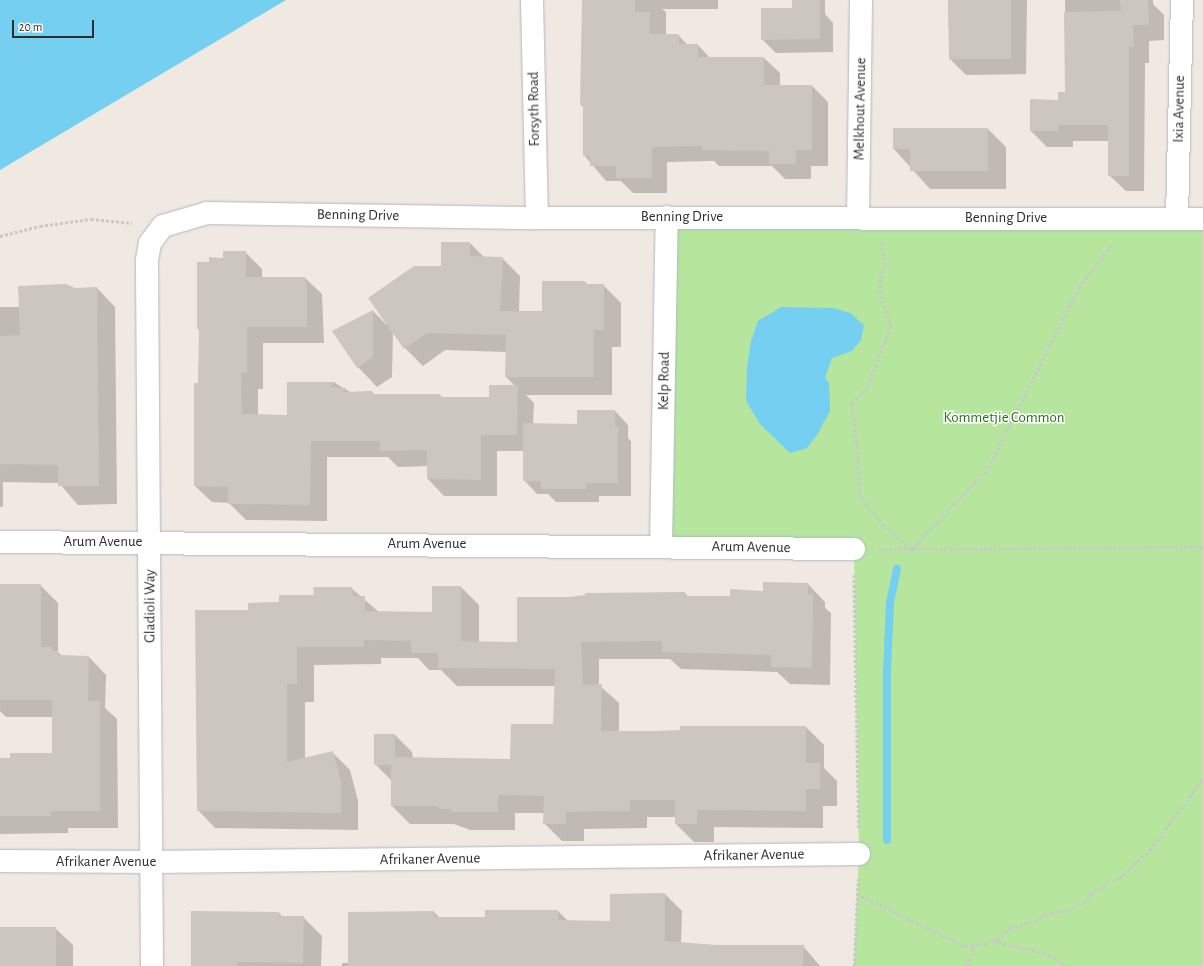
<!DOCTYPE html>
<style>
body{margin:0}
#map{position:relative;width:1203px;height:966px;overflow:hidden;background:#efe9e1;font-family:"Alegreya Sans",sans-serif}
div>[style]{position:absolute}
.green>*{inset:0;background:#b6e59e}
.water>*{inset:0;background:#75cff0}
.shadow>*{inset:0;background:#0003}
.stream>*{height:8px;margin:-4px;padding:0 4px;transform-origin:4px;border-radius:4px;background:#75cff0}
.building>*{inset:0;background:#cbc7bf}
.path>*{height:2.5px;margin-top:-1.25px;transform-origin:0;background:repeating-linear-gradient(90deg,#c9c9c9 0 3px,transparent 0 5px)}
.roads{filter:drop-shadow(0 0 1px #b4b7c1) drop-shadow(0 0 1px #b4b7c1)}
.minor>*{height:22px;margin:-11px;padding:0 11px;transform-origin:11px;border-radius:11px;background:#fff}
span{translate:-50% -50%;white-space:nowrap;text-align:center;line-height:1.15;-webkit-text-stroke:3px #fff;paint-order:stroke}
.street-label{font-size:15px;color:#2e2e2e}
.park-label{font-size:15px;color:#2c6e1b}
.scale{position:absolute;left:12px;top:20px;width:82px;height:18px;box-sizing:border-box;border:2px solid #2e2e2e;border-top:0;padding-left:5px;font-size:12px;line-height:14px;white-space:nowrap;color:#2e2e2e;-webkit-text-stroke:3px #fff;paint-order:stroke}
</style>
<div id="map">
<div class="green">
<div style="clip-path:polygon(667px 217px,1203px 219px,1203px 966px,854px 966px,859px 854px,854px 549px,661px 546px)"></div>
</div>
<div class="water">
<div style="clip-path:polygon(0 0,286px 0,0 170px)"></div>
<div style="clip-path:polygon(781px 307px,833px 308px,850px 313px,864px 325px,861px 340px,852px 351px,832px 358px,825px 378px,829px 383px,830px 411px,817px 435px,807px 448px,790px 453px,760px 424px,746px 401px,747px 368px,751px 341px,758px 321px)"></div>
</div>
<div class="shadow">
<div style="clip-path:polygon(583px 0,718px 0,718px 9px,662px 9px,666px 12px,666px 35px,678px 35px,688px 45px,698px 45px,710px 58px,764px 58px,780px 73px,780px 86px,812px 86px,828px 102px,828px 166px,811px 166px,811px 179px,785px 179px,772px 166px,719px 166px,714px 161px,667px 162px,667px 193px,633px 193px,621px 181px,606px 181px,584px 155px,584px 108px,581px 105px)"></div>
<div style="clip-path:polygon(799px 0,825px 0,825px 14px,833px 23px,833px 52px,776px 53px,762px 39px,810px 9px)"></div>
<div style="clip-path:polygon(948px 0,1027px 0,1026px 74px,966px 75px,950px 59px)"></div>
<div style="clip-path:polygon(1065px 0,1153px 0,1153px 4px,1164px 15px,1164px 40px,1149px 41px,1149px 63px,1145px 63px,1144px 191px,1126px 191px,1109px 175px,1109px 141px,1073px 141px,1073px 147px,1047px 147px,1031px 131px,1066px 93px)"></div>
<div style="clip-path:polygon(894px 129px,988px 129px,1006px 147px,1006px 189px,930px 189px,894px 149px)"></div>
<div style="clip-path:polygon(470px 243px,484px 257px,502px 258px,520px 276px,519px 312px,543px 312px,585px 282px,588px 285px,603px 285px,621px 303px,621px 347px,612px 347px,612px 395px,526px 395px,534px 403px,533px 424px,578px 425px,615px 411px,628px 425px,628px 438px,631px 441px,631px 496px,599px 496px,599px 502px,556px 502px,548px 494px,537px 494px,524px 480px,524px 451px,497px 451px,497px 496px,444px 496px,428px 479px,428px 466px,398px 467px,388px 457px,327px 457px,327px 521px,246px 520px,229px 503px,212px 502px,195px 486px,200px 331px,198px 328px,210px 263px,245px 252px,262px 269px,262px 278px,305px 278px,322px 294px,324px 343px,263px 343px,263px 389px,258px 389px,258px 415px,288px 416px,288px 383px,335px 383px,350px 392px,372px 392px,375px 395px,440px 395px,443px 398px,490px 398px,515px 386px,506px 377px,506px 352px,445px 350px,423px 366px,405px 348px,393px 331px,392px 377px,377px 387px,358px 367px,333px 331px,373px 311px,387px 325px,442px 267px)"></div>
<div style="clip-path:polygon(97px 288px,115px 307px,117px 504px,78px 505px,59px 483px,3px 482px,3px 507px,0 507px,0 307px,20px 307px,75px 289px)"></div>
<div style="clip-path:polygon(808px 584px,825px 602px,825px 608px,831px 613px,830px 685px,790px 684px,777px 672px,681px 669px,670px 659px,599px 659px,599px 685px,619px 703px,619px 732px,806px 727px,824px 745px,824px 768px,837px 781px,837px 806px,823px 806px,823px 828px,714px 827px,714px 842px,694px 842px,676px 824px,676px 817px,647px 817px,647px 828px,584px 829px,584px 841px,562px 841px,544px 823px,545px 813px,515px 813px,515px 830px,470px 830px,454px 824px,410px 824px,392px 806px,392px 781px,375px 764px,395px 735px,412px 752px,413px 758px,511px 760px,554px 725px,556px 686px,457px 686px,441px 670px,429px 670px,418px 658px,381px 658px,381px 664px,314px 665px,314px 702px,305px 702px,305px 759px,332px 752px,350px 770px,358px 801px,358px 830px,215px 828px,198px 810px,249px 611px,351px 588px,380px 613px,433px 613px,461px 587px,479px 605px,479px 643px,518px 643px,569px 598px,685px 593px,688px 597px,731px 597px)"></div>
<div style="clip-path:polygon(0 585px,40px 585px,58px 603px,58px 652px,62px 656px,89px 657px,106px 675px,105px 708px,117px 719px,118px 828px,68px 828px,68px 833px,0 834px,0 763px,53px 754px,53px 717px,6px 717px,0 711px)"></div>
<div style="clip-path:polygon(665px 894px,682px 911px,681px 943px,717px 946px,803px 946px,820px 966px,342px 966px,342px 963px,349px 963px,349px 913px,434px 912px,440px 918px,486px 918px,486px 911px,558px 911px,568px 921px,611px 922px)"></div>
<div style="clip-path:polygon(279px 913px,283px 917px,303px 917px,322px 936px,321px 966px,192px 966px)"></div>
<div style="clip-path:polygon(0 928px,55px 928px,73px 945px,73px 966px,0 966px)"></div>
</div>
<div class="stream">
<div style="left:887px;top:840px;width:168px;rotate:-90deg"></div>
<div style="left:887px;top:672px;width:70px;rotate:-87.5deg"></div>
<div style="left:890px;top:602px;width:34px;rotate:-78deg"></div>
</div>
<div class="building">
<div style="clip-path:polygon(582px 0,635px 0,635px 12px,650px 12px,650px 34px,679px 34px,679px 44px,698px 44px,698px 57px,764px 57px,764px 85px,812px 85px,812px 150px,796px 150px,796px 164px,769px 164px,769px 151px,702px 150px,702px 146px,652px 147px,652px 178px,616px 178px,616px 166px,590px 166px,590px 156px,583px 156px,583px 105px,580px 105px)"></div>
<div style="clip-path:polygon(792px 0,820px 0,820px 39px,761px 40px,761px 8px,792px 8px)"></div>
<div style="clip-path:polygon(948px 0,1011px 0,1011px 59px,949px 59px)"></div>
<div style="clip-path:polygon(1120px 0,1148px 0,1149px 25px,1133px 25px,1134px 47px,1129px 47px,1129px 176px,1108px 176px,1108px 125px,1058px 125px,1058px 131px,1030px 131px,1030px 99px,1058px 100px,1058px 92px,1065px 92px,1064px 12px,1121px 11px)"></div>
<div style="clip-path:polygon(893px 128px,988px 128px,988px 171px,910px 171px,910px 149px,893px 149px)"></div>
<div style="clip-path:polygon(441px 242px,470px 242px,470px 256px,503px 257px,500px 311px,542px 311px,542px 281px,585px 281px,585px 284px,604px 284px,604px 330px,594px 330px,594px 377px,505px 377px,506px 335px,427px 333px,404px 349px,368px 298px,414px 266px,441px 266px)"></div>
<div style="clip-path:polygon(223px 251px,246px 251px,246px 277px,305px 277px,307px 290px,307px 327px,247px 327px,247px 373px,241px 373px,242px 414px,287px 415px,287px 382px,336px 382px,329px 387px,347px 388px,341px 392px,372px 391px,372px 394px,440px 394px,440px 397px,489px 397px,489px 385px,518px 385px,517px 435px,481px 435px,481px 480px,427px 479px,427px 450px,380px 451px,380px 441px,311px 441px,310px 505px,228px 504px,228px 487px,194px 486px,194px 383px,198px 383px,199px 329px,197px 329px,197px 262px,209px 262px,209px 257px,223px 258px)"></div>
<div style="clip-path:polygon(66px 284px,75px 288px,97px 287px,99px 486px,58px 486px,58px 465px,0 464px,0 336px,20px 335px,18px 286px)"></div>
<div style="clip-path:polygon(373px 310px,373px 357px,357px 368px,332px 331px)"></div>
<div style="clip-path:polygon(577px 410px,615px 410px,615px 426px,618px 426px,618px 483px,586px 483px,586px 489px,541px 489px,541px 481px,523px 481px,523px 423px,577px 424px)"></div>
<div style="clip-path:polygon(763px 582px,808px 583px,808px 594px,813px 594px,812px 668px,771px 667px,771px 655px,662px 652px,662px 641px,581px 642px,583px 685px,602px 684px,601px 731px,680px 731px,680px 726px,806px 726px,806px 763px,820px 763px,820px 789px,806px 789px,806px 811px,697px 810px,697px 824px,675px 824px,675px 800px,630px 800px,630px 811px,566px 812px,566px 824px,543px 824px,544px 796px,498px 795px,498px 812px,451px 812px,451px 809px,439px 809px,439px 806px,391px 806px,391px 765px,374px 765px,374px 734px,395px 734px,395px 757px,510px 759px,511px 724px,553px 724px,555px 669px,438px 668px,438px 653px,411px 653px,411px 641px,364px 640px,364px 647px,297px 647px,297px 684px,287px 684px,287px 762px,333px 751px,341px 782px,341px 813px,197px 811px,195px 610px,248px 610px,248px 603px,279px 602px,279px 595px,314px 595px,313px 587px,352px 587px,353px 596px,365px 596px,365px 611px,432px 612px,432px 586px,461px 586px,461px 641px,517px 642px,517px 597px,569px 597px,585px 595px,585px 593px,685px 592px,685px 596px,730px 596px,730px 589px,763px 591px)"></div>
<div style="clip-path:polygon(0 584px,41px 584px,41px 647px,52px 647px,52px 651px,58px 651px,58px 655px,89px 656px,88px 701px,100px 701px,100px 811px,51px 811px,51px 816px,0 816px,0 758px,10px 758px,10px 753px,52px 753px,52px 700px,0 700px)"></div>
<div style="clip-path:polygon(665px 893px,665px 941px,717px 945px,804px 945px,803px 966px,348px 966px,348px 912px,434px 911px,434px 917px,485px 917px,485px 910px,558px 910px,558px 920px,610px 921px,610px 894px)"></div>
<div style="clip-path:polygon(191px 911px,279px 912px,279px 916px,304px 916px,303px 963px,237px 962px,237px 966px,191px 966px)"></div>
<div style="clip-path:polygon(0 927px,56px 927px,56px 966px,0 966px)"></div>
</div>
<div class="path">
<div style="left:0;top:236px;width:41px;rotate:-14deg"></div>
<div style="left:40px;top:226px;width:51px;rotate:-7.8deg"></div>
<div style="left:91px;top:219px;width:41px;rotate:5.6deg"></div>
<div style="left:881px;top:243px;width:20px;rotate:75deg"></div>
<div style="left:886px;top:262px;width:14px;rotate:111deg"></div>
<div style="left:881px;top:275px;width:16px;rotate:94deg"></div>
<div style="left:880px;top:291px;width:38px;rotate:73deg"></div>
<div style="left:891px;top:327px;width:64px;rotate:111deg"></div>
<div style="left:868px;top:387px;width:23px;rotate:133deg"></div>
<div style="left:852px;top:404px;width:38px;rotate:83deg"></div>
<div style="left:857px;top:442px;width:54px;rotate:86.8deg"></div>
<div style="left:860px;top:496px;width:36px;rotate:52deg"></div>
<div style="left:882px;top:524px;width:39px;rotate:40deg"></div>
<div style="left:912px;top:549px;width:111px;rotate:-46.8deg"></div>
<div style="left:988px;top:468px;width:203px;rotate:-63.3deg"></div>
<div style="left:1079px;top:287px;width:53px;rotate:-52.7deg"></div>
<div style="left:879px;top:549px;width:324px;rotate:-0.4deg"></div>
<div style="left:854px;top:575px;width:255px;rotate:88.9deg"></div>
<div style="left:857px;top:894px;width:120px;rotate:25.7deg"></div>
<div style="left:965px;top:946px;width:14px;rotate:-4deg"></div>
<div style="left:979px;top:945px;width:19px;rotate:-18deg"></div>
<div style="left:997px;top:939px;width:17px;rotate:-40deg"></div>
<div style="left:1010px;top:928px;width:26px;rotate:-16deg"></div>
<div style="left:1035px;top:921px;width:12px;rotate:-35deg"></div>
<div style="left:1045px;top:914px;width:25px;rotate:-9deg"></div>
<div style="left:1070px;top:910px;width:20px;rotate:-30deg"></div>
<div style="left:1087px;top:900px;width:7px;rotate:-63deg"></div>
<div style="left:1090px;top:894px;width:38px;rotate:-30deg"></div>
<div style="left:1123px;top:875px;width:37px;rotate:-43deg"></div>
<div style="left:1150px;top:850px;width:89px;rotate:-53.3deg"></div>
<div style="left:993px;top:941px;width:57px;rotate:13.1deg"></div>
<div style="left:1049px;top:954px;width:22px;rotate:34deg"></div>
<div style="left:854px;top:966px;width:87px;rotate:-87.4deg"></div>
<div style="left:967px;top:966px;width:21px;rotate:-71deg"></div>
</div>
<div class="roads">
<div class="minor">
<div style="left:532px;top:0;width:218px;rotate:88.7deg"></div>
<div style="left:858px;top:218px;width:218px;rotate:-89.2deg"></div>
<div style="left:1177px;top:219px;width:219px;rotate:-88.7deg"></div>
<div style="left:0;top:542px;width:854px;rotate:0.47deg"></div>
<div style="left:661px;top:546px;width:329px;rotate:-89deg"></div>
<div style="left:0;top:861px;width:152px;rotate:0.4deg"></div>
<div style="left:152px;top:862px;width:707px;rotate:-0.65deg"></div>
<div style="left:152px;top:966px;width:706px;rotate:-90.41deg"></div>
<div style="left:147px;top:260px;width:17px;rotate:-80deg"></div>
<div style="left:150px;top:243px;width:21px;rotate:-53deg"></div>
<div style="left:163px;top:226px;width:46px;rotate:-16.5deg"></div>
<div style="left:207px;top:213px;width:330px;rotate:0.9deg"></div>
<div style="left:537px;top:218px;width:666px;rotate:0.09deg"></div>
</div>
</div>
<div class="street-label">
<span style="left:534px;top:109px;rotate:-91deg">Forsyth Road</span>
<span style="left:860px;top:109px;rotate:-89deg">Melkhout Avenue</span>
<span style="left:1179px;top:109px;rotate:-89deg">Ixia Avenue</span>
<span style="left:358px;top:215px;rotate:1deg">Benning Drive</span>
<span style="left:682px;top:217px">Benning Drive</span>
<span style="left:1006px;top:218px">Benning Drive</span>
<span style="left:664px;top:381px;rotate:-89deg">Kelp Road</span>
<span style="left:103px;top:542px">Arum Avenue</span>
<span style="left:427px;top:544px">Arum Avenue</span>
<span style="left:751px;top:547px;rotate:1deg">Arum Avenue</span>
<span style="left:150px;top:606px;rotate:-90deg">Gladioli Way</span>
<span style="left:754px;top:855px;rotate:-1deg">Afrikaner Avenue</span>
<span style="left:430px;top:859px;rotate:-1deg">Afrikaner Avenue</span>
<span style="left:106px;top:862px">Afrikaner Avenue</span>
</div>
<div class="park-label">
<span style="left:1004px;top:418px">Kommetjie Common</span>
</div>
<div class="scale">20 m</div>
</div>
